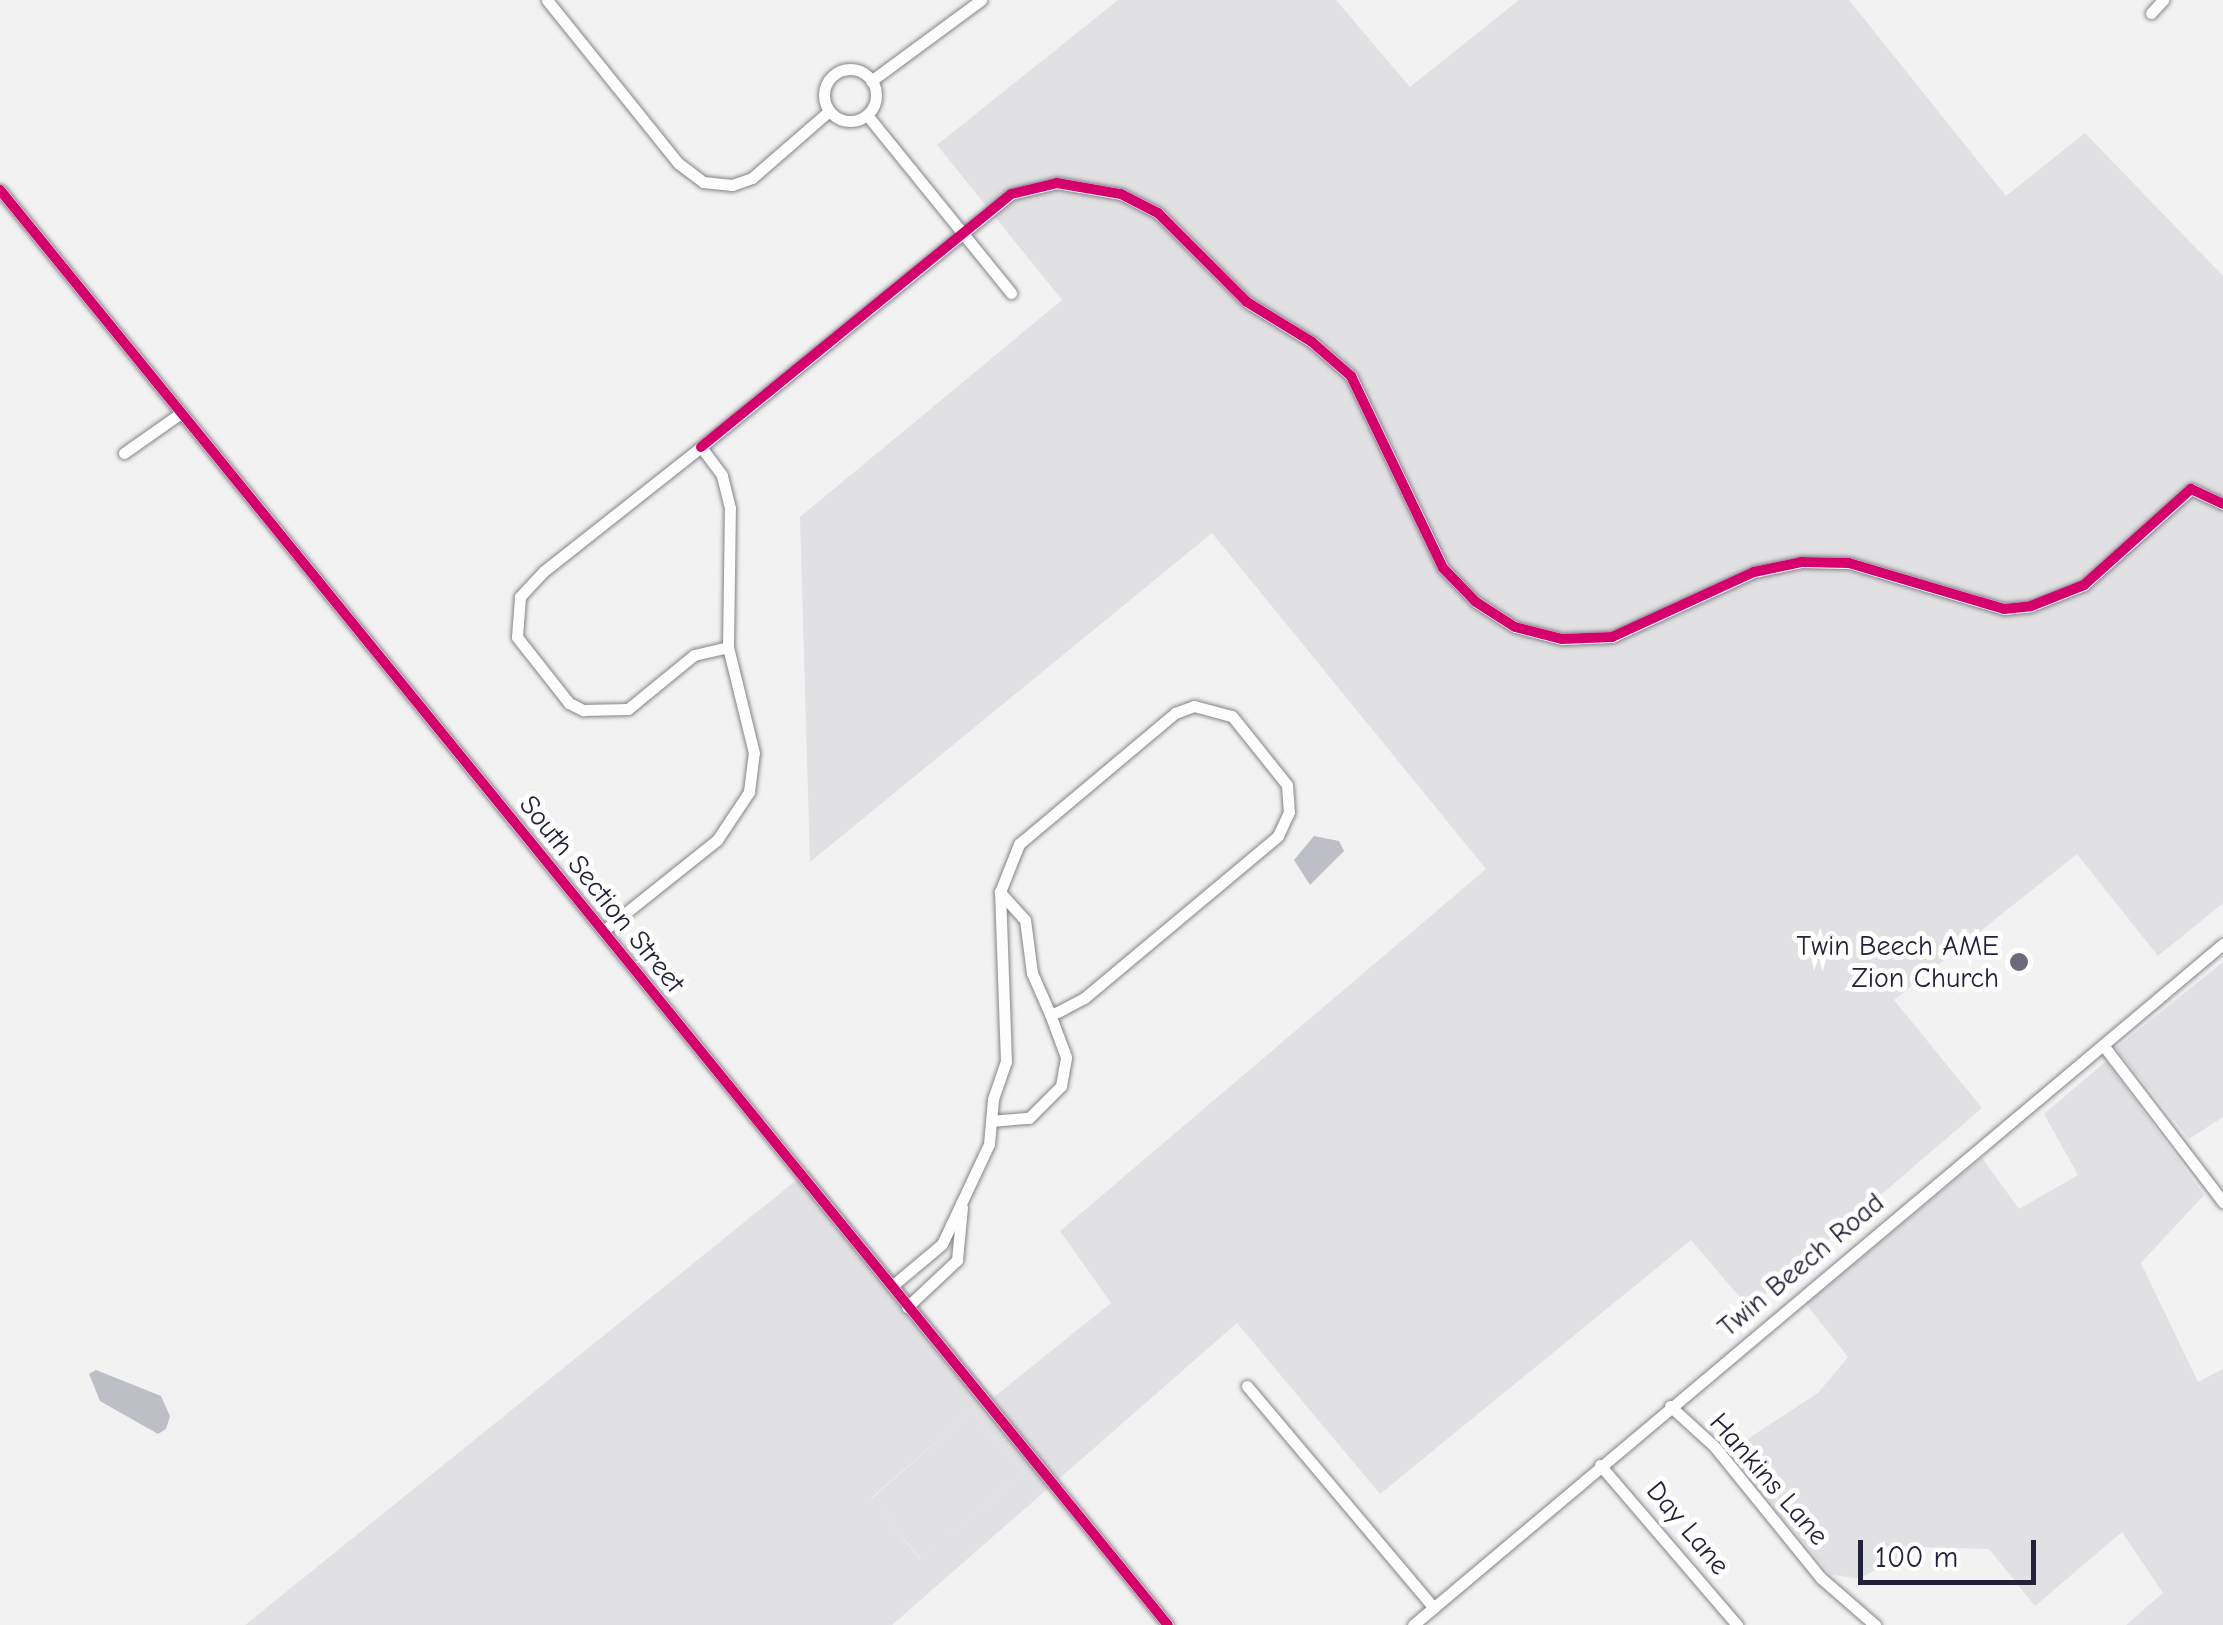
<!DOCTYPE html>
<style>
body{margin:0}
#map{position:relative;width:2223px;height:1625px;overflow:hidden;background:#f2f2f3;font-family:"Comic Neue",sans-serif}
div>[style]{position:absolute}
.built>*{inset:0;background:#e1e1e5}
.green>*{inset:0;background:#e1e1e4}
.water>*{inset:0;background:#bebec6}
.roads{filter:drop-shadow(0 0 2px #848489) drop-shadow(0 0 2px #848489)}
.minor>*{height:11px;margin:-5.5px;padding:0 5.5px;transform-origin:5.5px;border-radius:5.5px;background:#fdfdfd}
.minor>.ring{margin:-5.5px;padding:0;box-sizing:content-box;background:none;border:11px solid #fdfdfd;border-radius:50%}
.cycleway>*{height:10px;margin:-5px;padding:0 5px;transform-origin:5px;border-radius:5px;background:#d6006c}
.dots>*{width:28px;height:28px;translate:-50% -50%;box-sizing:border-box;border:5px solid #fff;border-radius:50%}
span{translate:-50% -50%;white-space:nowrap;text-align:center;line-height:1.15;-webkit-text-stroke:10px #fff;paint-order:stroke}
.street-label{font-size:28px;color:#22223b}
.poi-label{font-size:28px;color:#22223b}
.right{translate:-100% -50%;text-align:right}
.scale{position:absolute;left:1858px;top:1540px;width:178px;height:45px;box-sizing:border-box;border:5px solid #22223b;border-top:0;padding-left:12px;font-size:30px;line-height:35px;white-space:nowrap;color:#22223b;-webkit-text-stroke:8px #fff;paint-order:stroke}
</style>
<div id="map">
<div class="built">
<div style="clip-path:polygon(972px 1411px,1025px 1473px,921px 1559px,871px 1499px)"></div>
</div>
<div class="green">
<div style="clip-path:polygon(evenodd,1118px 0,1336px 0,1410px 87px,1519px 0,1849px 0,2006px 196px,2085px 133px,2223px 276px,2223px 903px,2158px 956px,2077px 854px,1894px 1000px,1982px 1108px,1749px 1308px,1691px 1240px,1380px 1494px,1237px 1323px,892px 1625px,245px 1625px,809px 1170px,994px 1397px,1111px 1303px,1060px 1231px,1486px 869px,1212px 533px,810px 862px,800px 517px,1062px 300px,937px 145px,1118px 0,972px 1411px,1025px 1473px,920px 1559px,871px 1498px,972px 1411px)"></div>
<div style="clip-path:polygon(2223px 962px,2223px 1117px,2189px 1139px,2116px 1048px)"></div>
<div style="clip-path:polygon(2106px 1061px,2204px 1195px,2141px 1263px,2198px 1382px,2223px 1369px,2223px 1625px,2126px 1625px,2163px 1593px,2122px 1532px,2035px 1606px,1989px 1549px,1921px 1547px,1858px 1579px,1830px 1574px,1729px 1451px,1818px 1393px,1848px 1357px,1806px 1304px,1982px 1158px,2019px 1209px,2078px 1175px,2044px 1114px)"></div>
</div>
<div class="water">
<div style="clip-path:polygon(1314px 836px,1339px 841px,1344px 851px,1310px 885px,1294px 860px)"></div>
<div style="clip-path:polygon(96px 1370px,161px 1396px,170px 1416px,166px 1429px,158px 1434px,100px 1401px,89px 1374px)"></div>
</div>
<div class="roads">
<div class="minor">
<div style="left:547px;top:0;width:209px;rotate:51.2deg"></div>
<div style="left:678px;top:163px;width:31px;rotate:37deg"></div>
<div style="left:703px;top:182px;width:29px;rotate:6deg"></div>
<div style="left:732px;top:185px;width:21px;rotate:-19deg"></div>
<div style="left:752px;top:178px;width:102px;rotate:-41deg"></div>
<div style="left:2151px;top:13px;width:18px;rotate:-47deg"></div>
<div class="ring" style="left:824px;top:69px;width:41px;height:41px"></div>
<div style="left:871px;top:81px;width:137px;rotate:-36.4deg"></div>
<div style="left:867px;top:115px;width:229px;rotate:51deg"></div>
<div style="left:0;top:190px;width:1850px;rotate:50.86deg"></div>
<div style="left:701px;top:447px;width:400px;rotate:-39.2deg"></div>
<div style="left:1011px;top:194px;width:47px;rotate:-13.4deg"></div>
<div style="left:1057px;top:183px;width:65px;rotate:9.8deg"></div>
<div style="left:1121px;top:194px;width:42px;rotate:27.2deg"></div>
<div style="left:1158px;top:213px;width:126px;rotate:45deg"></div>
<div style="left:1247px;top:302px;width:76px;rotate:31.6deg"></div>
<div style="left:1312px;top:342px;width:52px;rotate:41.1deg"></div>
<div style="left:1351px;top:376px;width:213px;rotate:64.4deg"></div>
<div style="left:1443px;top:568px;width:47px;rotate:45.9deg"></div>
<div style="left:1476px;top:602px;width:46px;rotate:32.7deg"></div>
<div style="left:1515px;top:627px;width:49px;rotate:14.3deg"></div>
<div style="left:1562px;top:639px;width:50px;rotate:-2.3deg"></div>
<div style="left:1612px;top:637px;width:156px;rotate:-24.6deg"></div>
<div style="left:1754px;top:572px;width:48px;rotate:-12deg"></div>
<div style="left:1801px;top:562px;width:48px;rotate:1.2deg"></div>
<div style="left:1849px;top:563px;width:162px;rotate:16.5deg"></div>
<div style="left:2004px;top:609px;width:27px;rotate:-6deg"></div>
<div style="left:2031px;top:606px;width:57px;rotate:-21.6deg"></div>
<div style="left:2084px;top:585px;width:144px;rotate:-41.9deg"></div>
<div style="left:2191px;top:489px;width:35px;rotate:25deg"></div>
<div style="left:124px;top:453px;width:70px;rotate:-35.1deg"></div>
<div style="left:603px;top:931px;width:146px;rotate:-38.6deg"></div>
<div style="left:717px;top:840px;width:58px;rotate:-56.3deg"></div>
<div style="left:749px;top:792px;width:39px;rotate:-83deg"></div>
<div style="left:754px;top:753px;width:109px;rotate:-103.8deg"></div>
<div style="left:728px;top:647px;width:139px;rotate:-89.2deg"></div>
<div style="left:730px;top:508px;width:34px;rotate:-104deg"></div>
<div style="left:722px;top:475px;width:35px;rotate:-127deg"></div>
<div style="left:701px;top:447px;width:201px;rotate:141.7deg"></div>
<div style="left:543px;top:572px;width:34px;rotate:133deg"></div>
<div style="left:520px;top:597px;width:40px;rotate:94.3deg"></div>
<div style="left:517px;top:637px;width:84px;rotate:51.8deg"></div>
<div style="left:569px;top:703px;width:16px;rotate:27deg"></div>
<div style="left:583px;top:710px;width:45px;rotate:-1.3deg"></div>
<div style="left:628px;top:709px;width:85px;rotate:-39.3deg"></div>
<div style="left:694px;top:655px;width:35px;rotate:-13deg"></div>
<div style="left:2103px;top:1045px;width:198px;rotate:52.6deg"></div>
<div style="left:991px;top:1121px;width:38px;rotate:-5deg"></div>
<div style="left:1029px;top:1118px;width:45px;rotate:-45deg"></div>
<div style="left:1061px;top:1086px;width:29px;rotate:-80deg"></div>
<div style="left:1066px;top:1057px;width:46px;rotate:-110.4deg"></div>
<div style="left:892px;top:1286px;width:65px;rotate:-40deg"></div>
<div style="left:942px;top:1244px;width:110px;rotate:-64.8deg"></div>
<div style="left:989px;top:1144px;width:45px;rotate:-84.9deg"></div>
<div style="left:993px;top:1099px;width:39px;rotate:-71deg"></div>
<div style="left:1006px;top:1062px;width:170px;rotate:-92deg"></div>
<div style="left:1000px;top:892px;width:52px;rotate:-68.4deg"></div>
<div style="left:1019px;top:844px;width:204px;rotate:-40deg"></div>
<div style="left:1175px;top:713px;width:20px;rotate:-20deg"></div>
<div style="left:1194px;top:706px;width:39px;rotate:15deg"></div>
<div style="left:1232px;top:716px;width:88px;rotate:51.4deg"></div>
<div style="left:1287px;top:785px;width:27px;rotate:86deg"></div>
<div style="left:1289px;top:812px;width:26px;rotate:115deg"></div>
<div style="left:1278px;top:836px;width:253px;rotate:140.1deg"></div>
<div style="left:1084px;top:998px;width:30px;rotate:152deg"></div>
<div style="left:1058px;top:1012px;width:8px;rotate:166deg"></div>
<div style="left:1050px;top:1014px;width:45px;rotate:-113.7deg"></div>
<div style="left:1032px;top:973px;width:53px;rotate:-97.5deg"></div>
<div style="left:1025px;top:920px;width:38px;rotate:-132deg"></div>
<div style="left:907px;top:1307px;width:69px;rotate:-43.2deg"></div>
<div style="left:957px;top:1260px;width:53px;rotate:-84.6deg"></div>
<div style="left:1247px;top:1386px;width:290px;rotate:49.9deg"></div>
<div style="left:1670px;top:1406px;width:59px;rotate:42.3deg"></div>
<div style="left:1714px;top:1446px;width:170px;rotate:51deg"></div>
<div style="left:1821px;top:1578px;width:72px;rotate:41deg"></div>
<div style="left:1600px;top:1465px;width:211px;rotate:49.4deg"></div>
<div style="left:1413px;top:1625px;width:1058px;rotate:-40.06deg"></div>
</div>
</div>
<div class="cycleway">
<div style="left:0;top:190px;width:1850px;rotate:50.86deg"></div>
<div style="left:701px;top:447px;width:400px;rotate:-39.2deg"></div>
<div style="left:1011px;top:194px;width:47px;rotate:-13.4deg"></div>
<div style="left:1057px;top:183px;width:65px;rotate:9.8deg"></div>
<div style="left:1121px;top:194px;width:42px;rotate:27.2deg"></div>
<div style="left:1158px;top:213px;width:126px;rotate:45deg"></div>
<div style="left:1247px;top:302px;width:76px;rotate:31.6deg"></div>
<div style="left:1312px;top:342px;width:52px;rotate:41.1deg"></div>
<div style="left:1351px;top:376px;width:213px;rotate:64.4deg"></div>
<div style="left:1443px;top:568px;width:47px;rotate:45.9deg"></div>
<div style="left:1476px;top:602px;width:46px;rotate:32.7deg"></div>
<div style="left:1515px;top:627px;width:49px;rotate:14.3deg"></div>
<div style="left:1562px;top:639px;width:50px;rotate:-2.3deg"></div>
<div style="left:1612px;top:637px;width:156px;rotate:-24.6deg"></div>
<div style="left:1754px;top:572px;width:48px;rotate:-12deg"></div>
<div style="left:1801px;top:562px;width:48px;rotate:1.2deg"></div>
<div style="left:1849px;top:563px;width:162px;rotate:16.5deg"></div>
<div style="left:2004px;top:609px;width:27px;rotate:-6deg"></div>
<div style="left:2031px;top:606px;width:57px;rotate:-21.6deg"></div>
<div style="left:2084px;top:585px;width:144px;rotate:-41.9deg"></div>
<div style="left:2191px;top:489px;width:35px;rotate:25deg"></div>
</div>
<div class="dots">
<div style="left:2019px;top:962px;background:#6b6b7b"></div>
</div>
<div class="street-label">
<span style="left:602px;top:894px;rotate:51deg">South Section Street</span>
<span style="left:1801px;top:1265px;rotate:-40deg">Twin Beech Road</span>
<span style="left:1769px;top:1479px;rotate:49deg">Hankins Lane</span>
<span style="left:1688px;top:1528px;rotate:50deg">Day Lane</span>
</div>
<div class="poi-label">
<span class="right" style="left:1999px;top:962px">Twin Beech AME<br>Zion Church</span>
</div>
<div class="scale">100 m</div>
</div>
